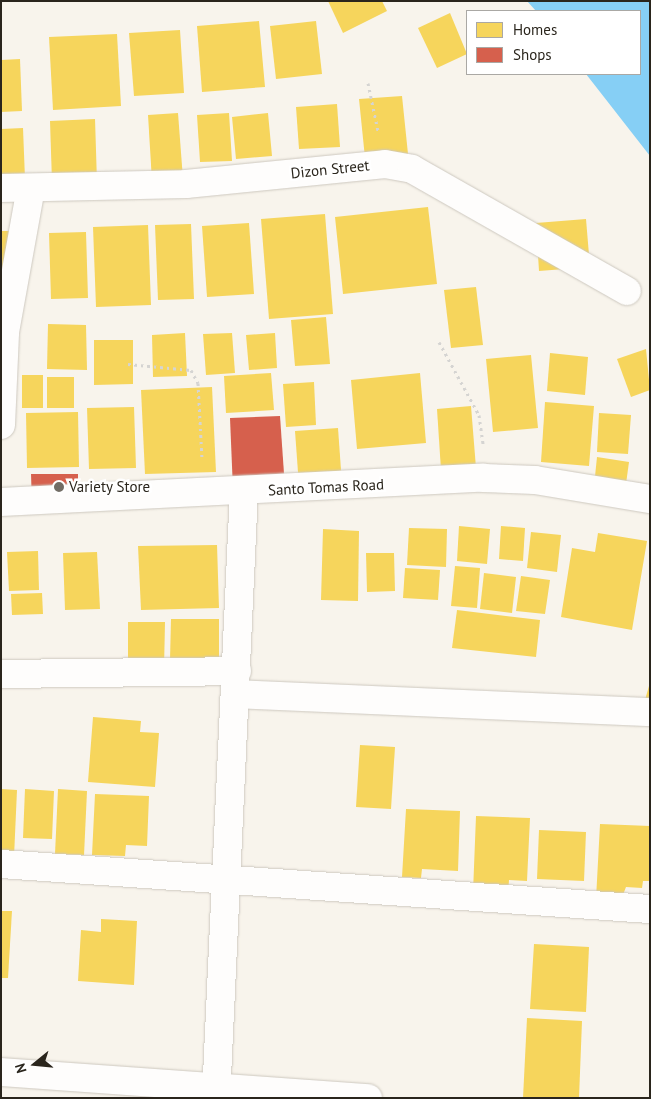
<!DOCTYPE html>
<style>
body{margin:0}
#map{position:relative;width:651px;height:1099px;overflow:hidden;background:#f8f4ec;font-family:"PT Sans",sans-serif}
div>[style]{position:absolute}
.water>*{inset:0;background:#86cff5}
.homes>*{inset:0;background:#f6d55c}
.shops>*{inset:0;background:#d6604d}
.path>*{height:3px;margin-top:-1.5px;transform-origin:0;background:repeating-linear-gradient(90deg,#d5d4d2 0 2.5px,transparent 0 6.5px)}
.roads{filter:drop-shadow(0 0 1px #cdc8bf) drop-shadow(0 0 1px #cdc8bf)}
.street>*{height:28px;margin:-14px;padding:0 14px;transform-origin:14px;border-radius:14px;background:#fefdfc}
.secondary>*{height:28px;margin:-14px;padding:0 14px;transform-origin:14px;border-radius:14px;background:#fefdfc}
.dots>*{width:14px;height:14px;translate:-50% -50%;box-sizing:border-box;border:2px solid #fff;border-radius:50%}
span{translate:-50% -50%;white-space:nowrap;text-align:center;line-height:1.15;-webkit-text-stroke:5px #fff;paint-order:stroke}
.street-label{font-size:15px;color:#2a251c}
.poi-label{font-size:15px;color:#2a251c}
.left{translate:0 -50%;text-align:left}
.frame{position:absolute;inset:0;border:2px solid #2a251c;pointer-events:none}
.legend{position:absolute;left:466px;top:10px;width:175px;height:65px;box-sizing:border-box;background:#fff;border:1px solid #aaa8a4;margin:0;padding:6px 9px;list-style:none;font-size:15px;color:#2a251c}
.legend li{display:flex;align-items:center;gap:10px;height:25px}
.legend b{width:25px;border:1px solid #aaa8a4}
.north{position:absolute;left:10px;top:1039px;width:50px;height:50px;-webkit-text-stroke:4px #fff;paint-order:stroke;rotate:253deg;font-size:14px;font-weight:700;line-height:20px;text-align:center;color:#2a251c}
.north::after{content:'';display:block;margin:auto;width:18px;height:22px;background:#2a251c;clip-path:polygon(50% 0,100% 100%,50% 72%,0 100%)}
</style>
<div id="map">
<div class="water">
<div style="clip-path:polygon(527px 1px,650px 1px,650px 156px,586px 74px,640px 74px,640px 11px,536px 11px)"></div>
</div>
<div class="homes">
<div style="clip-path:polygon(328px 1px,382px 1px,387px 11px,343px 33px)"></div>
<div style="clip-path:polygon(450px 13px,467px 54px,437px 68px,418px 28px)"></div>
<div style="clip-path:polygon(259px 21px,265px 87px,202px 92px,197px 26px)"></div>
<div style="clip-path:polygon(316px 21px,322px 74px,276px 79px,270px 26px)"></div>
<div style="clip-path:polygon(180px 30px,184px 93px,134px 96px,129px 33px)"></div>
<div style="clip-path:polygon(117px 34px,121px 106px,53px 110px,49px 37px)"></div>
<div style="clip-path:polygon(20px 59px,22px 111px,1px 112px,1px 60px)"></div>
<div style="clip-path:polygon(402px 96px,408px 154px,365px 158px,359px 99px)"></div>
<div style="clip-path:polygon(337px 104px,340px 147px,299px 149px,296px 107px)"></div>
<div style="clip-path:polygon(178px 113px,183px 179px,152px 181px,148px 115px)"></div>
<div style="clip-path:polygon(229px 113px,232px 161px,200px 162px,197px 115px)"></div>
<div style="clip-path:polygon(268px 113px,272px 156px,236px 159px,232px 117px)"></div>
<div style="clip-path:polygon(95px 119px,97px 182px,52px 182px,50px 121px)"></div>
<div style="clip-path:polygon(23px 128px,25px 179px,1px 180px,1px 129px)"></div>
<div style="clip-path:polygon(428px 207px,437px 284px,343px 294px,335px 217px)"></div>
<div style="clip-path:polygon(325px 214px,333px 314px,269px 319px,261px 219px)"></div>
<div style="clip-path:polygon(586px 219px,590px 267px,539px 271px,536px 223px)"></div>
<div style="clip-path:polygon(249px 223px,254px 294px,207px 297px,202px 226px)"></div>
<div style="clip-path:polygon(191px 224px,194px 299px,158px 300px,155px 225px)"></div>
<div style="clip-path:polygon(148px 225px,151px 305px,96px 307px,93px 227px)"></div>
<div style="clip-path:polygon(1px 231px,21px 231px,9px 270px,1px 270px)"></div>
<div style="clip-path:polygon(86px 232px,88px 298px,51px 299px,49px 233px)"></div>
<div style="clip-path:polygon(476px 287px,483px 345px,451px 348px,444px 290px)"></div>
<div style="clip-path:polygon(326px 317px,330px 364px,295px 366px,291px 320px)"></div>
<div style="clip-path:polygon(48px 324px,86px 325px,87px 370px,47px 369px)"></div>
<div style="clip-path:polygon(185px 333px,187px 376px,153px 377px,152px 335px)"></div>
<div style="clip-path:polygon(232px 333px,235px 373px,206px 375px,203px 334px)"></div>
<div style="clip-path:polygon(275px 333px,277px 368px,249px 370px,246px 335px)"></div>
<div style="clip-path:polygon(94px 340px,133px 340px,133px 384px,94px 385px)"></div>
<div style="clip-path:polygon(646px 349px,650px 390px,631px 397px,617px 359px)"></div>
<div style="clip-path:polygon(550px 353px,588px 357px,585px 395px,547px 391px)"></div>
<div style="clip-path:polygon(531px 355px,538px 428px,493px 432px,486px 359px)"></div>
<div style="clip-path:polygon(271px 373px,274px 410px,226px 413px,224px 376px)"></div>
<div style="clip-path:polygon(420px 373px,426px 443px,357px 449px,351px 380px)"></div>
<div style="clip-path:polygon(22px 375px,43px 375px,43px 408px,22px 408px)"></div>
<div style="clip-path:polygon(47px 377px,74px 377px,74px 408px,47px 408px)"></div>
<div style="clip-path:polygon(314px 382px,316px 425px,286px 427px,283px 384px)"></div>
<div style="clip-path:polygon(212px 387px,216px 472px,145px 474px,141px 390px)"></div>
<div style="clip-path:polygon(545px 402px,594px 406px,589px 466px,541px 462px)"></div>
<div style="clip-path:polygon(471px 406px,476px 468px,441px 470px,437px 409px)"></div>
<div style="clip-path:polygon(134px 407px,136px 468px,89px 469px,87px 408px)"></div>
<div style="clip-path:polygon(78px 412px,79px 467px,27px 468px,26px 413px)"></div>
<div style="clip-path:polygon(599px 413px,631px 415px,628px 454px,597px 452px)"></div>
<div style="clip-path:polygon(338px 428px,342px 484px,299px 486px,295px 431px)"></div>
<div style="clip-path:polygon(597px 457px,629px 462px,625px 491px,594px 486px)"></div>
<div style="clip-path:polygon(459px 526px,490px 529px,487px 564px,457px 561px)"></div>
<div style="clip-path:polygon(501px 526px,525px 528px,523px 561px,499px 559px)"></div>
<div style="clip-path:polygon(409px 528px,447px 529px,446px 567px,407px 565px)"></div>
<div style="clip-path:polygon(323px 529px,359px 531px,358px 601px,321px 600px)"></div>
<div style="clip-path:polygon(531px 532px,561px 535px,557px 572px,527px 568px)"></div>
<div style="clip-path:polygon(598px 533px,647px 541px,632px 630px,561px 617px,572px 548px,595px 552px)"></div>
<div style="clip-path:polygon(217px 545px,219px 608px,141px 610px,138px 546px)"></div>
<div style="clip-path:polygon(38px 551px,39px 590px,9px 591px,7px 552px)"></div>
<div style="clip-path:polygon(97px 552px,100px 609px,65px 610px,63px 553px)"></div>
<div style="clip-path:polygon(366px 553px,394px 553px,395px 591px,367px 592px)"></div>
<div style="clip-path:polygon(455px 566px,480px 568px,477px 608px,451px 606px)"></div>
<div style="clip-path:polygon(405px 568px,440px 570px,438px 600px,403px 598px)"></div>
<div style="clip-path:polygon(484px 573px,516px 577px,512px 613px,480px 609px)"></div>
<div style="clip-path:polygon(521px 576px,550px 580px,545px 614px,516px 611px)"></div>
<div style="clip-path:polygon(42px 593px,43px 614px,12px 615px,11px 594px)"></div>
<div style="clip-path:polygon(457px 610px,540px 620px,536px 657px,452px 648px)"></div>
<div style="clip-path:polygon(171px 619px,219px 619px,219px 660px,170px 660px)"></div>
<div style="clip-path:polygon(128px 622px,165px 622px,164px 669px,128px 669px)"></div>
<div style="clip-path:polygon(649px 686px,650px 686px,650px 702px,645px 700px)"></div>
<div style="clip-path:polygon(93px 717px,141px 721px,140px 732px,159px 733px,155px 787px,88px 782px)"></div>
<div style="clip-path:polygon(360px 745px,395px 747px,391px 809px,356px 807px)"></div>
<div style="clip-path:polygon(1px 789px,17px 790px,14px 857px,1px 856px)"></div>
<div style="clip-path:polygon(25px 789px,54px 791px,52px 839px,23px 838px)"></div>
<div style="clip-path:polygon(58px 789px,87px 791px,84px 855px,55px 854px)"></div>
<div style="clip-path:polygon(95px 794px,149px 796px,147px 846px,126px 845px,125px 856px,92px 855px)"></div>
<div style="clip-path:polygon(406px 809px,460px 811px,458px 871px,422px 869px,421px 878px,402px 877px)"></div>
<div style="clip-path:polygon(476px 816px,530px 818px,527px 881px,509px 880px,508px 894px,473px 892px)"></div>
<div style="clip-path:polygon(600px 824px,650px 826px,650px 881px,643px 881px,642px 888px,626px 887px,621px 900px,596px 899px)"></div>
<div style="clip-path:polygon(539px 830px,586px 832px,584px 881px,537px 879px)"></div>
<div style="clip-path:polygon(1px 911px,12px 911px,8px 978px,1px 978px)"></div>
<div style="clip-path:polygon(101px 919px,137px 921px,134px 985px,78px 981px,81px 930px,101px 932px)"></div>
<div style="clip-path:polygon(534px 944px,589px 947px,586px 1012px,530px 1009px)"></div>
<div style="clip-path:polygon(527px 1018px,582px 1021px,579px 1098px,523px 1098px)"></div>
</div>
<div class="shops">
<div style="clip-path:polygon(280px 416px,285px 488px,233px 490px,230px 418px)"></div>
<div style="clip-path:polygon(31px 474px,78px 474px,78px 506px,32px 506px)"></div>
</div>
<div class="path">
<div style="left:368px;top:83px;width:49px;rotate:78.2deg"></div>
<div style="left:439px;top:342px;width:83px;rotate:61.3deg"></div>
<div style="left:479px;top:415px;width:30px;rotate:82deg"></div>
<div style="left:128px;top:364px;width:63px;rotate:5.4deg"></div>
<div style="left:191px;top:370px;width:15px;rotate:62deg"></div>
<div style="left:198px;top:383px;width:76px;rotate:87deg"></div>
</div>
<div class="roads">
<div class="street">
<div style="left:1px;top:188px;width:185px;rotate:-1.2deg"></div>
<div style="left:186px;top:184px;width:200px;rotate:-5.7deg"></div>
<div style="left:385px;top:164px;width:27px;rotate:10deg"></div>
<div style="left:412px;top:169px;width:247px;rotate:29.6deg"></div>
<div style="left:1px;top:425px;width:93px;rotate:-87.5deg"></div>
<div style="left:5px;top:332px;width:146px;rotate:-79.8deg"></div>
<div style="left:1px;top:674px;width:236px;rotate:-0.7deg"></div>
<div style="left:236px;top:694px;width:414px;rotate:2.5deg"></div>
<div style="left:1px;top:864px;width:651px;rotate:3.97deg"></div>
<div style="left:1px;top:1072px;width:368px;rotate:4.1deg"></div>
<div style="left:216px;top:1098px;width:608px;rotate:-87.36deg"></div>
</div>
<div class="secondary">
<div style="left:1px;top:502px;width:483px;rotate:-2.9deg"></div>
<div style="left:483px;top:478px;width:52px;rotate:2.2deg"></div>
<div style="left:535px;top:480px;width:117px;rotate:9.4deg"></div>
</div>
</div>
<div class="dots">
<div style="left:59px;top:487px;background:#726d65"></div>
</div>
<div class="street-label">
<span style="left:330px;top:169px;rotate:-6deg">Dizon Street</span>
<span style="left:326px;top:487px;rotate:-3deg">Santo Tomas Road</span>
</div>
<div class="poi-label">
<span class="left" style="left:69px;top:487px">Variety Store</span>
</div>
<div class="frame"></div>
<ul class="legend">
<li><b style="height:14px;background:#f6d55c"></b>Homes</li>
<li><b style="height:14px;background:#d6604d"></b>Shops</li>
</ul>
<div class="north">N</div>
</div>
